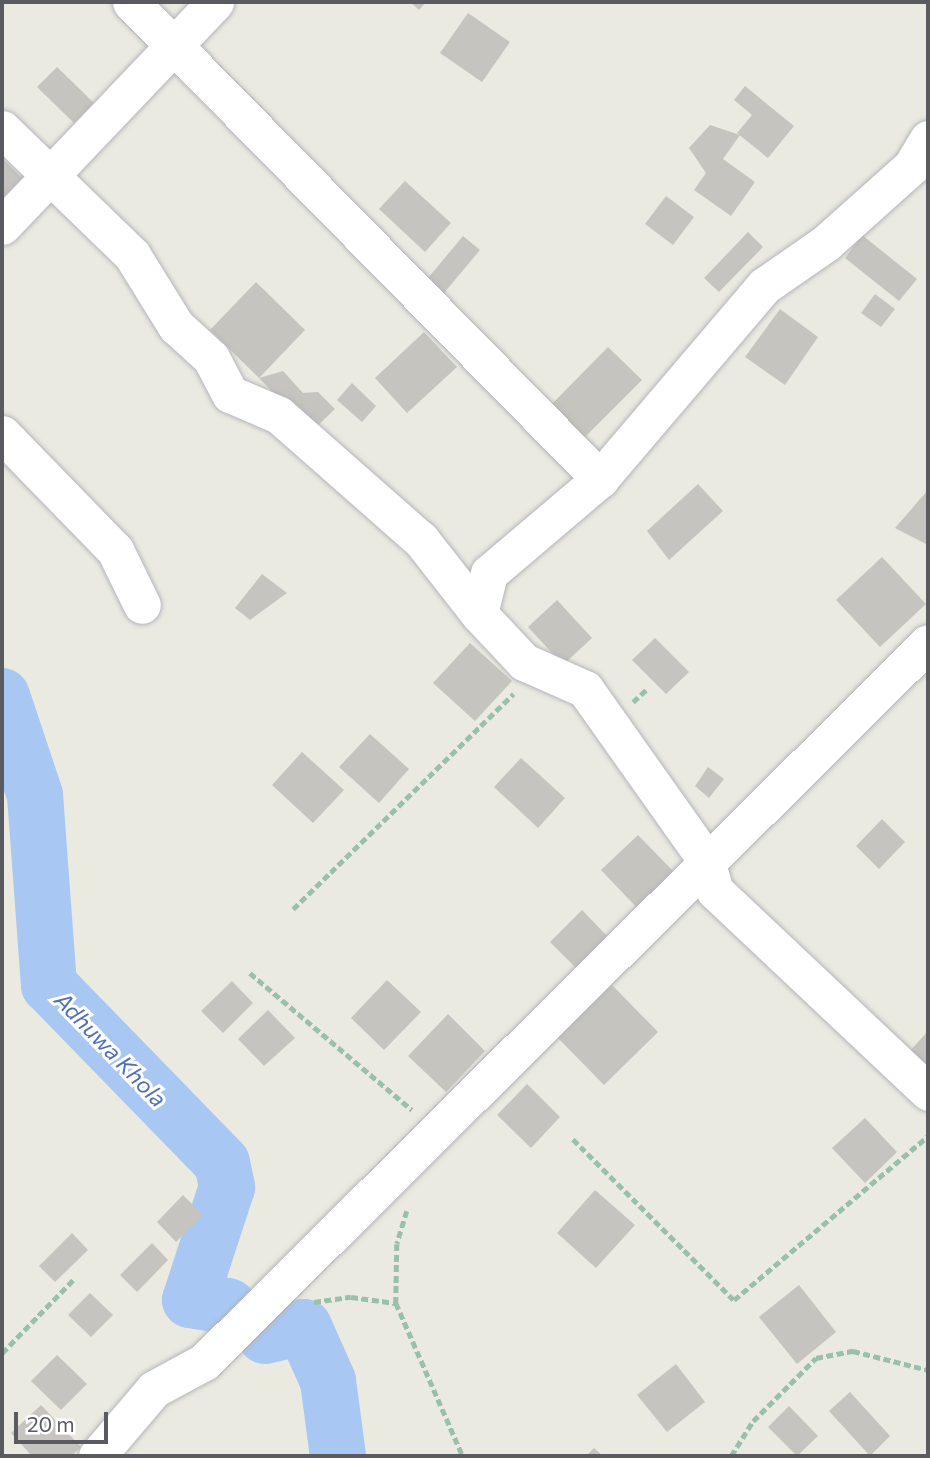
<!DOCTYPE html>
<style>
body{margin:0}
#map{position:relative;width:930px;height:1458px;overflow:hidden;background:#eaeae1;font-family:Commissioner,sans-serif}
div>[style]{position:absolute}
.river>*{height:56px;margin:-28px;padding:0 28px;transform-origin:28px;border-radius:28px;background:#a8c7f3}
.building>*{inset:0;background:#c6c4be}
.path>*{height:4.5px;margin-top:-2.25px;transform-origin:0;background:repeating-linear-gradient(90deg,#9ac0ab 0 7px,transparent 0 10.5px)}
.roads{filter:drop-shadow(0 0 2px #b4b5ba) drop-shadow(0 0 2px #b4b5ba)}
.street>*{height:37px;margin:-18.5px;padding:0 18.5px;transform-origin:18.5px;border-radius:18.5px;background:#fff}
span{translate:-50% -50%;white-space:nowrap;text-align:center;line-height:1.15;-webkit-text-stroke:6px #fff;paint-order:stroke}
.water-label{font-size:23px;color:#4f70b3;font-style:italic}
.frame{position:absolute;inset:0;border:4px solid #5a5b60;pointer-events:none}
.scale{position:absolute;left:14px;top:1412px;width:94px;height:32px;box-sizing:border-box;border:4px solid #5a5b60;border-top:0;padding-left:9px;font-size:21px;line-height:24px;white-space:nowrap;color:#5a5b60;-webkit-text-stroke:5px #fff;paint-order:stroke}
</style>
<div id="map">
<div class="river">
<div style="left:2px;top:696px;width:104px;rotate:71.6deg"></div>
<div style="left:35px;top:795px;width:191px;rotate:85.8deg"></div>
<div style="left:49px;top:985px;width:248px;rotate:45.8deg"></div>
<div style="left:222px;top:1163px;width:25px;rotate:78deg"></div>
<div style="left:227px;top:1187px;width:119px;rotate:108.1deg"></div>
<div style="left:190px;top:1300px;width:39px;rotate:9deg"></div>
<div style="left:265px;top:1336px;width:40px;rotate:-13deg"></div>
<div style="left:304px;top:1327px;width:59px;rotate:66deg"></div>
<div style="left:328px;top:1381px;width:76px;rotate:82.4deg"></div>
</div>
<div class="building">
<div style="clip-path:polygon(410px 2px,426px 2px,419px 10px)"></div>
<div style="clip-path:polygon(468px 13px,510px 42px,482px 82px,440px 53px)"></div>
<div style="clip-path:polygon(57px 67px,94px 103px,74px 123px,37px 87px)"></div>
<div style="clip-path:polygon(745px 86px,794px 126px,768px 158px,737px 133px,752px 115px,734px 100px)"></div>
<div style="clip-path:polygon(710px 125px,740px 135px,723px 159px,755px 182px,731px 216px,694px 190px,706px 173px,689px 148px)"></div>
<div style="clip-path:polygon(2px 158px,22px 178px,5px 196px,2px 193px)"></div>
<div style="clip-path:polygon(405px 181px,451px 223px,425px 252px,379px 209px)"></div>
<div style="clip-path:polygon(666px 196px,694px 217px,673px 245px,645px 224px)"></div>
<div style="clip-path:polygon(748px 232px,763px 247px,719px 292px,704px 278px)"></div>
<div style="clip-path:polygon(862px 235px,917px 279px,899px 301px,845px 258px)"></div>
<div style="clip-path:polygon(463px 236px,480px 250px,444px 293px,428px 278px)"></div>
<div style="clip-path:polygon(256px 282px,305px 330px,259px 378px,210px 330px)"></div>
<div style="clip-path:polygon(875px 294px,895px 309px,881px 327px,861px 313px)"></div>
<div style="clip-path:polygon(780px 309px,818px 337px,785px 385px,745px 357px)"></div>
<div style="clip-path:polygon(424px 332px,457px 367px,407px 413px,375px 378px)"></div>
<div style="clip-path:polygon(608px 347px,642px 380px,585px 437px,552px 404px)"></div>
<div style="clip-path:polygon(283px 371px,303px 393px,318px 392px,335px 409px,311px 432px,259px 378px)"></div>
<div style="clip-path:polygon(352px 383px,376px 406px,362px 422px,337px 400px)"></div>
<div style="clip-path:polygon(698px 484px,723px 511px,669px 560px,647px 531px)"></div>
<div style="clip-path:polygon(928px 490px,928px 545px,895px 528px)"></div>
<div style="clip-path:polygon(882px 557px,926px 604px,880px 647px,836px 600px)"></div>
<div style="clip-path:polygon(262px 574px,287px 593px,250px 620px,235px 608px)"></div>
<div style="clip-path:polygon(557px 600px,592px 638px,563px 665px,528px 627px)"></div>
<div style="clip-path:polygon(655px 638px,689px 672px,666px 694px,632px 660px)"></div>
<div style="clip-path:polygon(470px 643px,512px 681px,475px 721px,433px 683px)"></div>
<div style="clip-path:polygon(370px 734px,409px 769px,379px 803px,339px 767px)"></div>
<div style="clip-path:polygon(302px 752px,344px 790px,313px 823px,272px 785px)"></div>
<div style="clip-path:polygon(521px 758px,565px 798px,538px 828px,494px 787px)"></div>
<div style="clip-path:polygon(708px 767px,724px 779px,709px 798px,695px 786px)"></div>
<div style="clip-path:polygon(882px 819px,905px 842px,879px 869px,856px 846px)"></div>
<div style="clip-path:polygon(638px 835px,677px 875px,640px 911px,601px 870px)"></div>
<div style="clip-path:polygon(582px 910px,611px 940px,579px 971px,550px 942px)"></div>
<div style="clip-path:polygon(387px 980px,421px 1012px,384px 1050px,351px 1018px)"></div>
<div style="clip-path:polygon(232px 981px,253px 1003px,223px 1033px,201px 1011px)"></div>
<div style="clip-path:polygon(612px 985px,658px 1032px,604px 1085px,558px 1038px)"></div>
<div style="clip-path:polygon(268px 1010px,295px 1038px,264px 1066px,238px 1039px)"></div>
<div style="clip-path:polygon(448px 1014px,485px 1051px,446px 1092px,408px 1056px)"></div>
<div style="clip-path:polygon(928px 1031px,928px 1070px,909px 1052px)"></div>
<div style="clip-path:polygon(527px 1084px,560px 1117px,531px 1148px,497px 1115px)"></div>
<div style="clip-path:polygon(865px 1118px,897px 1152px,865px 1183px,832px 1148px)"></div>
<div style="clip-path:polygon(595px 1190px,635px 1225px,596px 1268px,557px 1233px)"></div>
<div style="clip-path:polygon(183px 1195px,203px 1215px,176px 1242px,157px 1222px)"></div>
<div style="clip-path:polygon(72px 1233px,88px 1250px,55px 1282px,39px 1266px)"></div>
<div style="clip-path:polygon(152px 1243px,168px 1260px,137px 1292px,120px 1275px)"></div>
<div style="clip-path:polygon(799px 1285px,836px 1332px,797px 1364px,759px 1317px)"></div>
<div style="clip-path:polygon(90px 1293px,113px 1315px,91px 1337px,68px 1315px)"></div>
<div style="clip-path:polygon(57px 1355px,87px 1384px,61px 1410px,31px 1381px)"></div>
<div style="clip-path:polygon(676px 1364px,705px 1402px,667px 1432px,637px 1395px)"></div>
<div style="clip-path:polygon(850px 1392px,890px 1436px,870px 1456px,829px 1411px)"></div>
<div style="clip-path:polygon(41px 1405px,81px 1447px,71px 1456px,32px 1456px,11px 1433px)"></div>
<div style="clip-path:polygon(789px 1406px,818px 1436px,797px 1456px,768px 1427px)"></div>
<div style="clip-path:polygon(594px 1448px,603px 1456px,586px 1456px)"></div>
</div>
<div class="path">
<div style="left:633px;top:702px;width:19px;rotate:-43deg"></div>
<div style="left:293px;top:909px;width:308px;rotate:-44.3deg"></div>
<div style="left:250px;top:973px;width:212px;rotate:40.2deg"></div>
<div style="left:573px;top:1139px;width:228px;rotate:45deg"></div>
<div style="left:734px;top:1300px;width:254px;rotate:-40.2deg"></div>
<div style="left:407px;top:1211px;width:34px;rotate:107deg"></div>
<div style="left:397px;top:1244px;width:59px;rotate:91deg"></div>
<div style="left:396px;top:1303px;width:167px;rotate:66.4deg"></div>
<div style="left:314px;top:1302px;width:37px;rotate:-8deg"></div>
<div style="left:351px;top:1297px;width:45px;rotate:7.6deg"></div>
<div style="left:2px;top:1353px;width:102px;rotate:-45.8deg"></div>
<div style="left:731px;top:1456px;width:41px;rotate:-57.8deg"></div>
<div style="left:753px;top:1421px;width:89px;rotate:-45deg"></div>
<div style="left:816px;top:1358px;width:38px;rotate:-11deg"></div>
<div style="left:853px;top:1351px;width:77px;rotate:14.2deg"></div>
</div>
<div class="roads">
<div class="street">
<div style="left:131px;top:2px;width:669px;rotate:45.48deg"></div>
<div style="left:2px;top:129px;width:181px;rotate:44.1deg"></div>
<div style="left:132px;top:255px;width:84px;rotate:58.2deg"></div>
<div style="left:176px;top:326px;width:47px;rotate:42.4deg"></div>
<div style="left:211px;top:358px;width:41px;rotate:62.2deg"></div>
<div style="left:230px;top:394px;width:53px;rotate:23.2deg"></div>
<div style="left:279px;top:415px;width:189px;rotate:41.4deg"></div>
<div style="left:421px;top:540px;width:94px;rotate:51.9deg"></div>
<div style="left:928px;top:139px;width:31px;rotate:121deg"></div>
<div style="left:912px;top:166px;width:115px;rotate:138.2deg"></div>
<div style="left:826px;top:243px;width:75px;rotate:145.3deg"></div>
<div style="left:764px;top:286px;width:253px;rotate:130.4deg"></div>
<div style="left:600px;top:479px;width:145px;rotate:139.7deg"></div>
<div style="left:489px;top:573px;width:42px;rotate:103.7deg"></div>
<div style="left:479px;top:614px;width:66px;rotate:46.8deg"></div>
<div style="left:524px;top:662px;width:67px;rotate:23.9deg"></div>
<div style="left:585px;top:689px;width:209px;rotate:54.7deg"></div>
<div style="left:706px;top:860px;width:32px;rotate:74deg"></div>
<div style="left:715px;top:891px;width:293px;rotate:43.3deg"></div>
<div style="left:2px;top:226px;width:309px;rotate:-46.4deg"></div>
<div style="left:2px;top:434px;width:162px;rotate:45.8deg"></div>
<div style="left:115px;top:550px;width:61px;rotate:63.9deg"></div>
<div style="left:97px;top:1456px;width:88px;rotate:-49.6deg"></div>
<div style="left:154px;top:1389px;width:57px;rotate:-28.4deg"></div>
<div style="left:204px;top:1362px;width:1020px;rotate:-44.8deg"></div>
</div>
</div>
<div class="water-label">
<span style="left:111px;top:1049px;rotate:46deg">Adhuwa Khola</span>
</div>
<div class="frame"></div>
<div class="scale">20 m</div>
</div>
